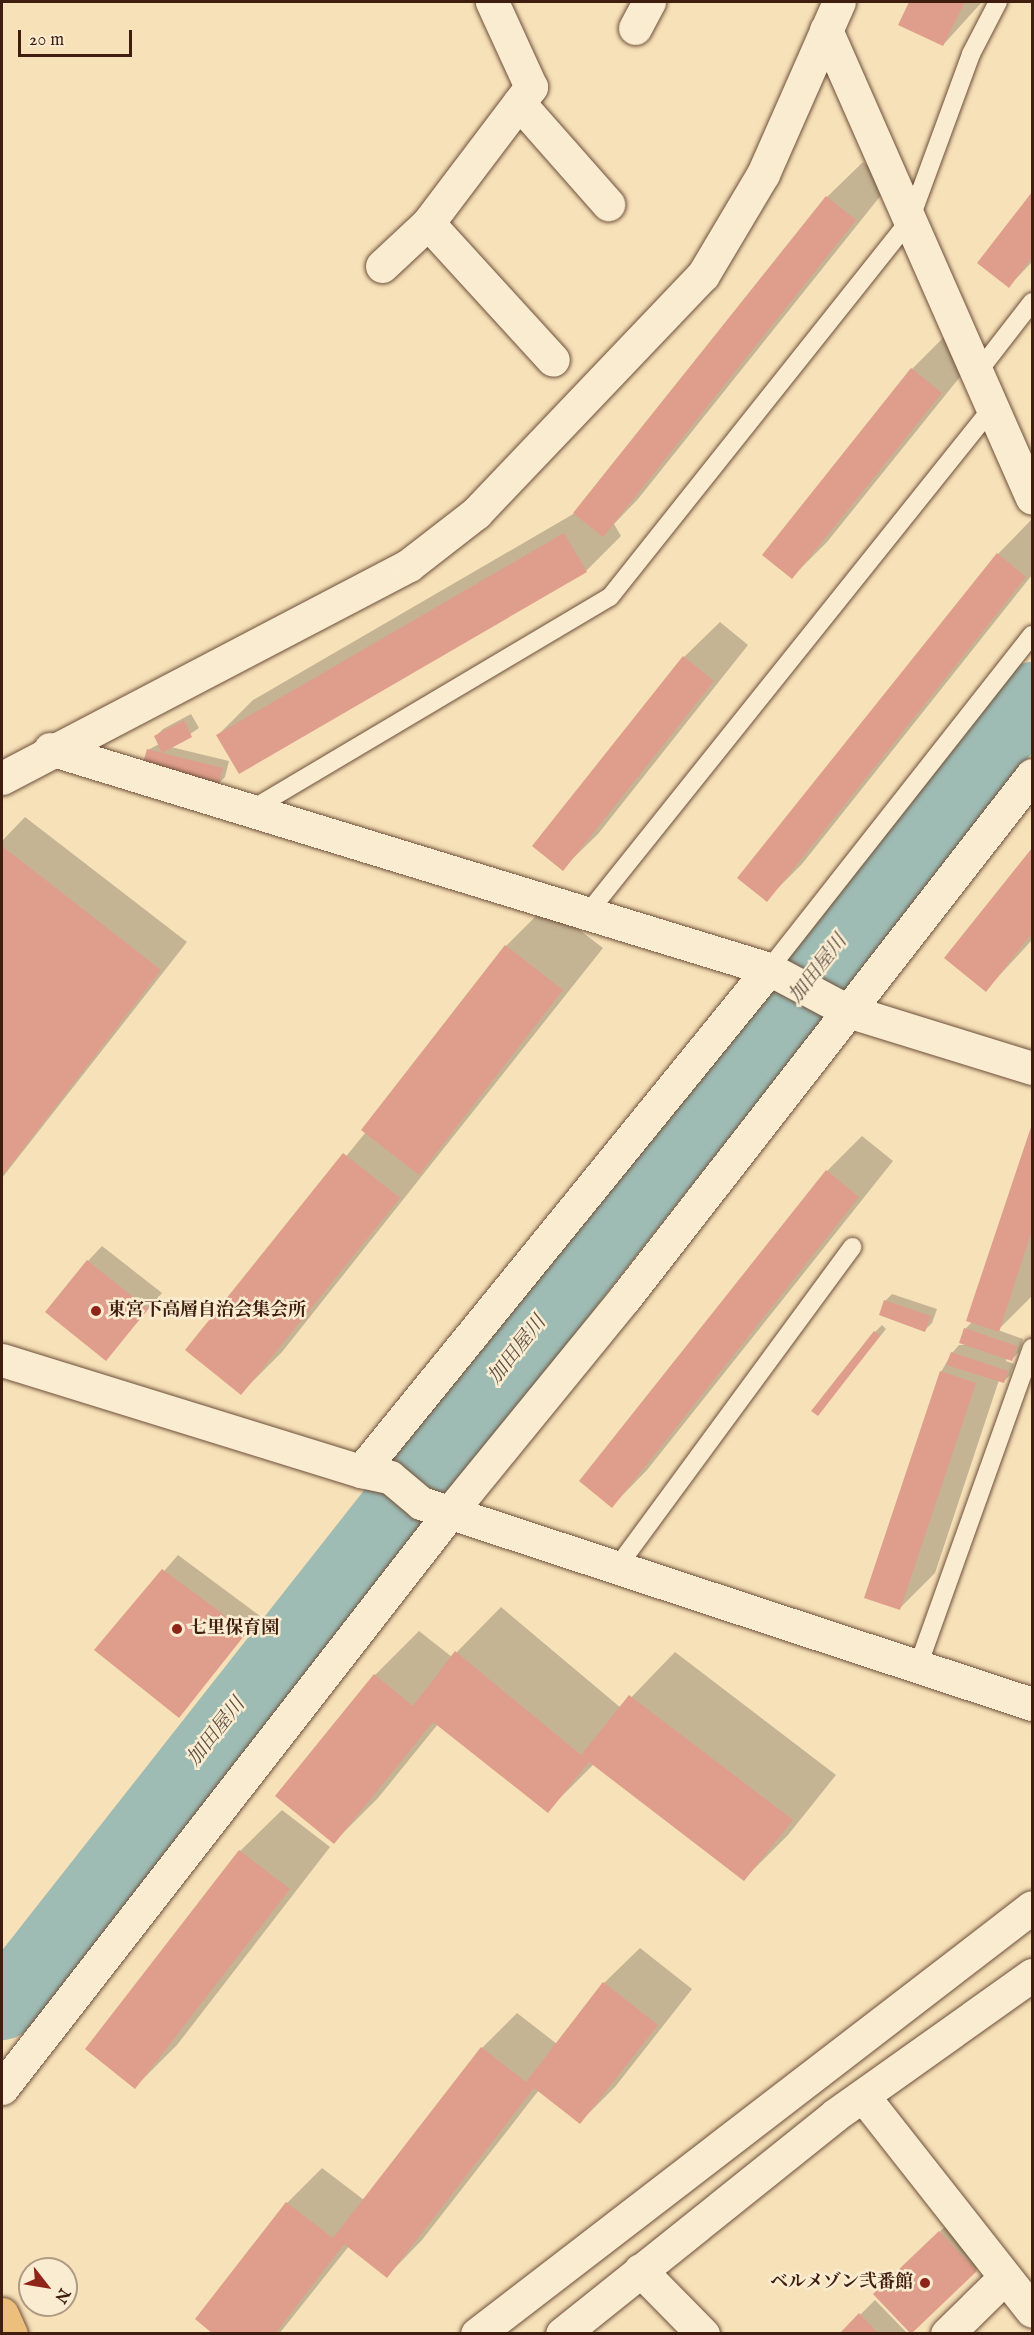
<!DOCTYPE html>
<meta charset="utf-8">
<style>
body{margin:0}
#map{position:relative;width:1034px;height:2335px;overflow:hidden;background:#f7e1b8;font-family:"IM FELL English","Noto Serif JP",serif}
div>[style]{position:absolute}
.shadow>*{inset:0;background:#0003}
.river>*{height:69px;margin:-34.5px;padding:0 34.5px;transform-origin:34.5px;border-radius:34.5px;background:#9ebcb4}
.building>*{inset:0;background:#df9e8b}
.roads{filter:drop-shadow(0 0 2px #6d4f3a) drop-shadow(0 0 2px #6d4f3a)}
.lane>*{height:18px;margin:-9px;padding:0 9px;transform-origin:9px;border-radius:9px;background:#faecd1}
.street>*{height:33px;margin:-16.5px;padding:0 16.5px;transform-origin:16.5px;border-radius:16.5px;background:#faecd1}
.primary>*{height:33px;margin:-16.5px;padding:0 16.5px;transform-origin:16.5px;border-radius:16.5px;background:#ecc07c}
.dots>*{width:16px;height:16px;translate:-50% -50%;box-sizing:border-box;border:3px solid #faecd1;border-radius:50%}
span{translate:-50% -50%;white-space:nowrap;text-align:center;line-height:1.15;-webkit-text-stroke:5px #faecd1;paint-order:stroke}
.poi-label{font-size:18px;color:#3f1e10;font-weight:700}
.left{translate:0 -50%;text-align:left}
.right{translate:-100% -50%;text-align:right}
.water-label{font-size:20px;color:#5c4d41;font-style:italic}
.frame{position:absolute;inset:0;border:3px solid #3f1e10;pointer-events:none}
.north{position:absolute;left:18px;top:2257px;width:60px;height:60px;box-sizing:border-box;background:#faecd1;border:2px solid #af9a84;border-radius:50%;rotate:121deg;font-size:16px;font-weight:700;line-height:24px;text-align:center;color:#3f1e10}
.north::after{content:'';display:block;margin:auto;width:21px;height:27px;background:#8f2418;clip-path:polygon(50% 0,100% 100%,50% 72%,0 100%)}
.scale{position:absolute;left:18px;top:30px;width:114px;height:27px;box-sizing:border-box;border:3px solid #3f1e10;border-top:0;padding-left:8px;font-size:18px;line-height:21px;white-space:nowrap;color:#3f1e10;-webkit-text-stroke:4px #faecd1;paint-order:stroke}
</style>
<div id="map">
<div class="shadow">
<div style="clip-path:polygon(911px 2px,982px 2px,943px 45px,900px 24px)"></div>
<div style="clip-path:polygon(863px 162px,890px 184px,638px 499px,614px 524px,621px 536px,586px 571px,218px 735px,253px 700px,575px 513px,827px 197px)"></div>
<div style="clip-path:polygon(1032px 194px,1032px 262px,1009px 286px,980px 263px)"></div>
<div style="clip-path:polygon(947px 334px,976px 357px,827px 542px,792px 577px,912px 369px)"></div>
<div style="clip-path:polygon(1032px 519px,1032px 575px,802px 864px,766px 900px,998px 554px)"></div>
<div style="clip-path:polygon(720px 622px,748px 645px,598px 834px,562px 869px,684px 657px)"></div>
<div style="clip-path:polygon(191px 714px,199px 728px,171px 747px,229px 761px,225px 777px,218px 784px,148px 750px,159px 744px,155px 737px,163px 729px)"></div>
<div style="clip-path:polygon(25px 817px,187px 942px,2px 1178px,2px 841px)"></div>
<div style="clip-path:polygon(1032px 850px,1032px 940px,986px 990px,946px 958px)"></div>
<div style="clip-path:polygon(547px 905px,603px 948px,282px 1352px,241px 1393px,187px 1350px,366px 1132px,506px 946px)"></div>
<div style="clip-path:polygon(1032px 1128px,1032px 1296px,998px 1330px,1023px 1339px,1019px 1352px,1012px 1359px,1007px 1358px,1006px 1361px,1014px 1364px,1010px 1375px,1003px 1382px,999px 1380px,935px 1573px,900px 1608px,941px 1372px,952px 1353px,959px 1345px,968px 1345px,965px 1329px,973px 1321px,968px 1320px)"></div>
<div style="clip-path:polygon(862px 1136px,893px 1161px,647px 1470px,612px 1506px,827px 1171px)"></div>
<div style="clip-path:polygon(102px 1246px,162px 1293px,106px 1359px,88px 1261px)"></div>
<div style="clip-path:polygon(892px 1294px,937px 1309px,932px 1323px,925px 1330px,885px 1301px)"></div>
<div style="clip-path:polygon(882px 1325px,886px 1329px,818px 1414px,875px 1332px)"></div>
<div style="clip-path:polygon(178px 1555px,260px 1616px,179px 1716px,96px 1650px)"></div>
<div style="clip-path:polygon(501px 1607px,621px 1708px,675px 1652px,836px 1775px,788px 1835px,743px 1880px,594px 1764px,547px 1811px,438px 1724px,378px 1798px,334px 1842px,277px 1796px,375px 1675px,419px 1631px,452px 1657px)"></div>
<div style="clip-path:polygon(282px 1810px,330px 1847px,177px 2045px,135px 2087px,87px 2049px,240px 1851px)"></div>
<div style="clip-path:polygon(640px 1948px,692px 1989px,615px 2087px,580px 2122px,539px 2090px,422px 2240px,387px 2276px,349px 2246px,279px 2334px,216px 2334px,287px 2203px,322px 2168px,364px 2200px,482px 2048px,517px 2013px,557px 2044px,604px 1983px)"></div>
<div style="clip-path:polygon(955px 2217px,991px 2255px,976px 2270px,890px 2279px)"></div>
<div style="clip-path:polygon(875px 2300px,908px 2334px,841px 2334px)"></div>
</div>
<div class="river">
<div style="left:2px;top:2005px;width:1666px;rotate:-51.8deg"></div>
</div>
<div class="building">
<div style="clip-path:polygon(909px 2px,965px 2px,943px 46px,898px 25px)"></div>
<div style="clip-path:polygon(1032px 192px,1032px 257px,1009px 288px,977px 263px)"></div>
<div style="clip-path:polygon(826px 196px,856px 220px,603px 537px,573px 513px)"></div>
<div style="clip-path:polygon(911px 368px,942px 393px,792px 579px,762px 555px)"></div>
<div style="clip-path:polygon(564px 533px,587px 572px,239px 774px,216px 735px)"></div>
<div style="clip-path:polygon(997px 553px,1026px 577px,767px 902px,737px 878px)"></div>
<div style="clip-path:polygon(683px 656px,714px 681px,563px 871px,532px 846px)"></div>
<div style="clip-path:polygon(184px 720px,192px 737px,162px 753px,223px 768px,218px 786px,142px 766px,147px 749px,162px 753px,154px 736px)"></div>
<div style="clip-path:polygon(2px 846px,161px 970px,2px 1176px)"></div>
<div style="clip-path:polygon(1032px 848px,1032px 933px,986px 992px,944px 958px)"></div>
<div style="clip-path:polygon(505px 945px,563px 990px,419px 1175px,361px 1130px)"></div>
<div style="clip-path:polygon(1032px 1124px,1032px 1230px,999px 1332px,966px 1321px)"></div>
<div style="clip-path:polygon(343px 1153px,400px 1198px,241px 1395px,185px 1350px)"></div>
<div style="clip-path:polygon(826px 1170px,859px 1197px,612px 1508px,579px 1481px)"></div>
<div style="clip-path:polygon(87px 1260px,148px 1309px,106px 1361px,45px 1312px)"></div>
<div style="clip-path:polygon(884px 1300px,931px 1316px,925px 1332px,879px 1315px)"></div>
<div style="clip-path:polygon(964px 1328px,1017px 1346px,1012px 1361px,959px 1343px)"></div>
<div style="clip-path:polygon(874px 1331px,880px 1336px,818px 1416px,811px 1411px)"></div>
<div style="clip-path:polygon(951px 1352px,1008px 1371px,1004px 1383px,946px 1365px)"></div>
<div style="clip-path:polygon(940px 1371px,976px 1383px,900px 1610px,864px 1598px)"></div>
<div style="clip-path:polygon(162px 1569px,247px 1632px,179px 1718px,94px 1650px)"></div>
<div style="clip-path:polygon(455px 1651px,581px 1755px,629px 1695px,793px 1820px,744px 1881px,589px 1762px,548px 1813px,433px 1722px,334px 1844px,275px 1796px,374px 1674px,413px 1706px)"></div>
<div style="clip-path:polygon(239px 1850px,290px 1889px,135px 2089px,85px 2049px)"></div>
<div style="clip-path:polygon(603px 1982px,658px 2025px,580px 2124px,534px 2088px,387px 2278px,344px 2244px,275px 2334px,213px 2334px,195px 2319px,286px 2202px,333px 2238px,481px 2047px,526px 2082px)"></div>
<div style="clip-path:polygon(939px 2231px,977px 2271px,911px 2334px,873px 2294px)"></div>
<div style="clip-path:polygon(859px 2313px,879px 2334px,839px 2334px)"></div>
</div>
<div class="roads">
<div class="lane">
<div style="left:977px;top:373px;width:90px;rotate:-52.2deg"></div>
<div style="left:251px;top:810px;width:417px;rotate:-30.7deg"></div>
<div style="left:610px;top:597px;width:482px;rotate:-51.5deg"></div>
<div style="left:910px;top:220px;width:177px;rotate:-69.8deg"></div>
<div style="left:971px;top:54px;width:59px;rotate:-62.6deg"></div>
<div style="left:587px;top:914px;width:648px;rotate:-51.33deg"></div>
<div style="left:769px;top:969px;width:425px;rotate:-51.8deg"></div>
<div style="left:618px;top:1566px;width:396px;rotate:-53.7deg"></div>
<div style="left:918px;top:1666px;width:338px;rotate:-70.3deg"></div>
</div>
<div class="street">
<div style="left:635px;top:28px;width:30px;rotate:-62deg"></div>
<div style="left:826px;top:30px;width:511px;rotate:66.24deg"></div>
<div style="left:519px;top:103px;width:135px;rotate:48.6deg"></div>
<div style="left:428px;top:223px;width:185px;rotate:47.6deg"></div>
<div style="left:382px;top:266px;width:63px;rotate:-43.1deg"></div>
<div style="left:428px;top:223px;width:171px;rotate:-52.9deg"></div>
<div style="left:531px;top:87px;width:94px;rotate:-114.6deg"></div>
<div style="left:50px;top:749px;width:752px;rotate:17.01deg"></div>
<div style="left:769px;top:969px;width:89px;rotate:28deg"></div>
<div style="left:848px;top:1011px;width:193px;rotate:17.2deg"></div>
<div style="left:2px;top:778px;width:459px;rotate:-27.6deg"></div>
<div style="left:409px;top:565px;width:85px;rotate:-37.8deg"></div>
<div style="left:476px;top:513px;width:329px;rotate:-46.4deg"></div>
<div style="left:703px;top:275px;width:117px;rotate:-59.3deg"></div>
<div style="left:763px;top:174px;width:188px;rotate:-66.2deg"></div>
<div style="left:2px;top:1360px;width:376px;rotate:17.2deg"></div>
<div style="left:361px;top:1471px;width:30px;rotate:12deg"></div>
<div style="left:390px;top:1477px;width:40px;rotate:40deg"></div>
<div style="left:421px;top:1503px;width:643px;rotate:18.21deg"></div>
<div style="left:361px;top:1471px;width:647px;rotate:-50.9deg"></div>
<div style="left:2px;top:2088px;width:731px;rotate:-52.11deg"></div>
<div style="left:451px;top:1511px;width:274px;rotate:-50.8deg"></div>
<div style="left:624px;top:1299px;width:664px;rotate:-52.09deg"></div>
<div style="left:863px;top:2096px;width:273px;rotate:51.8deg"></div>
<div style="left:640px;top:2270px;width:90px;rotate:45.5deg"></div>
<div style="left:477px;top:2334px;width:700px;rotate:-37.57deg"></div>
<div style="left:562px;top:2334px;width:350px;rotate:-38.7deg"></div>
<div style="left:835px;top:2115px;width:242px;rotate:-35.4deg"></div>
<div style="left:947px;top:2334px;width:81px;rotate:-44.5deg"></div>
</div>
<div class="primary">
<div style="left:2px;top:2314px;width:22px;rotate:66deg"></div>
</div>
</div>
<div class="dots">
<div style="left:96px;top:1311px;background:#8f2418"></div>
<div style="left:177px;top:1629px;background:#8f2418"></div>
<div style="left:925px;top:2283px;background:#8f2418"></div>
</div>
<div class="poi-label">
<span class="left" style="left:108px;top:1311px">東宮下高層自治会集会所</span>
<span class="left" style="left:189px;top:1629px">七里保育園</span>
<span class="right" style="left:913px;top:2283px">ベルメゾン弐番館</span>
</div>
<div class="water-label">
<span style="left:818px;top:969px;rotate:-52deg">加田屋川</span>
<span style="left:517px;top:1350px;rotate:-52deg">加田屋川</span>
<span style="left:216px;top:1732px;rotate:-52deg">加田屋川</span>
</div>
<div class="frame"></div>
<div class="north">N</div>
<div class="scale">20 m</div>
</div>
